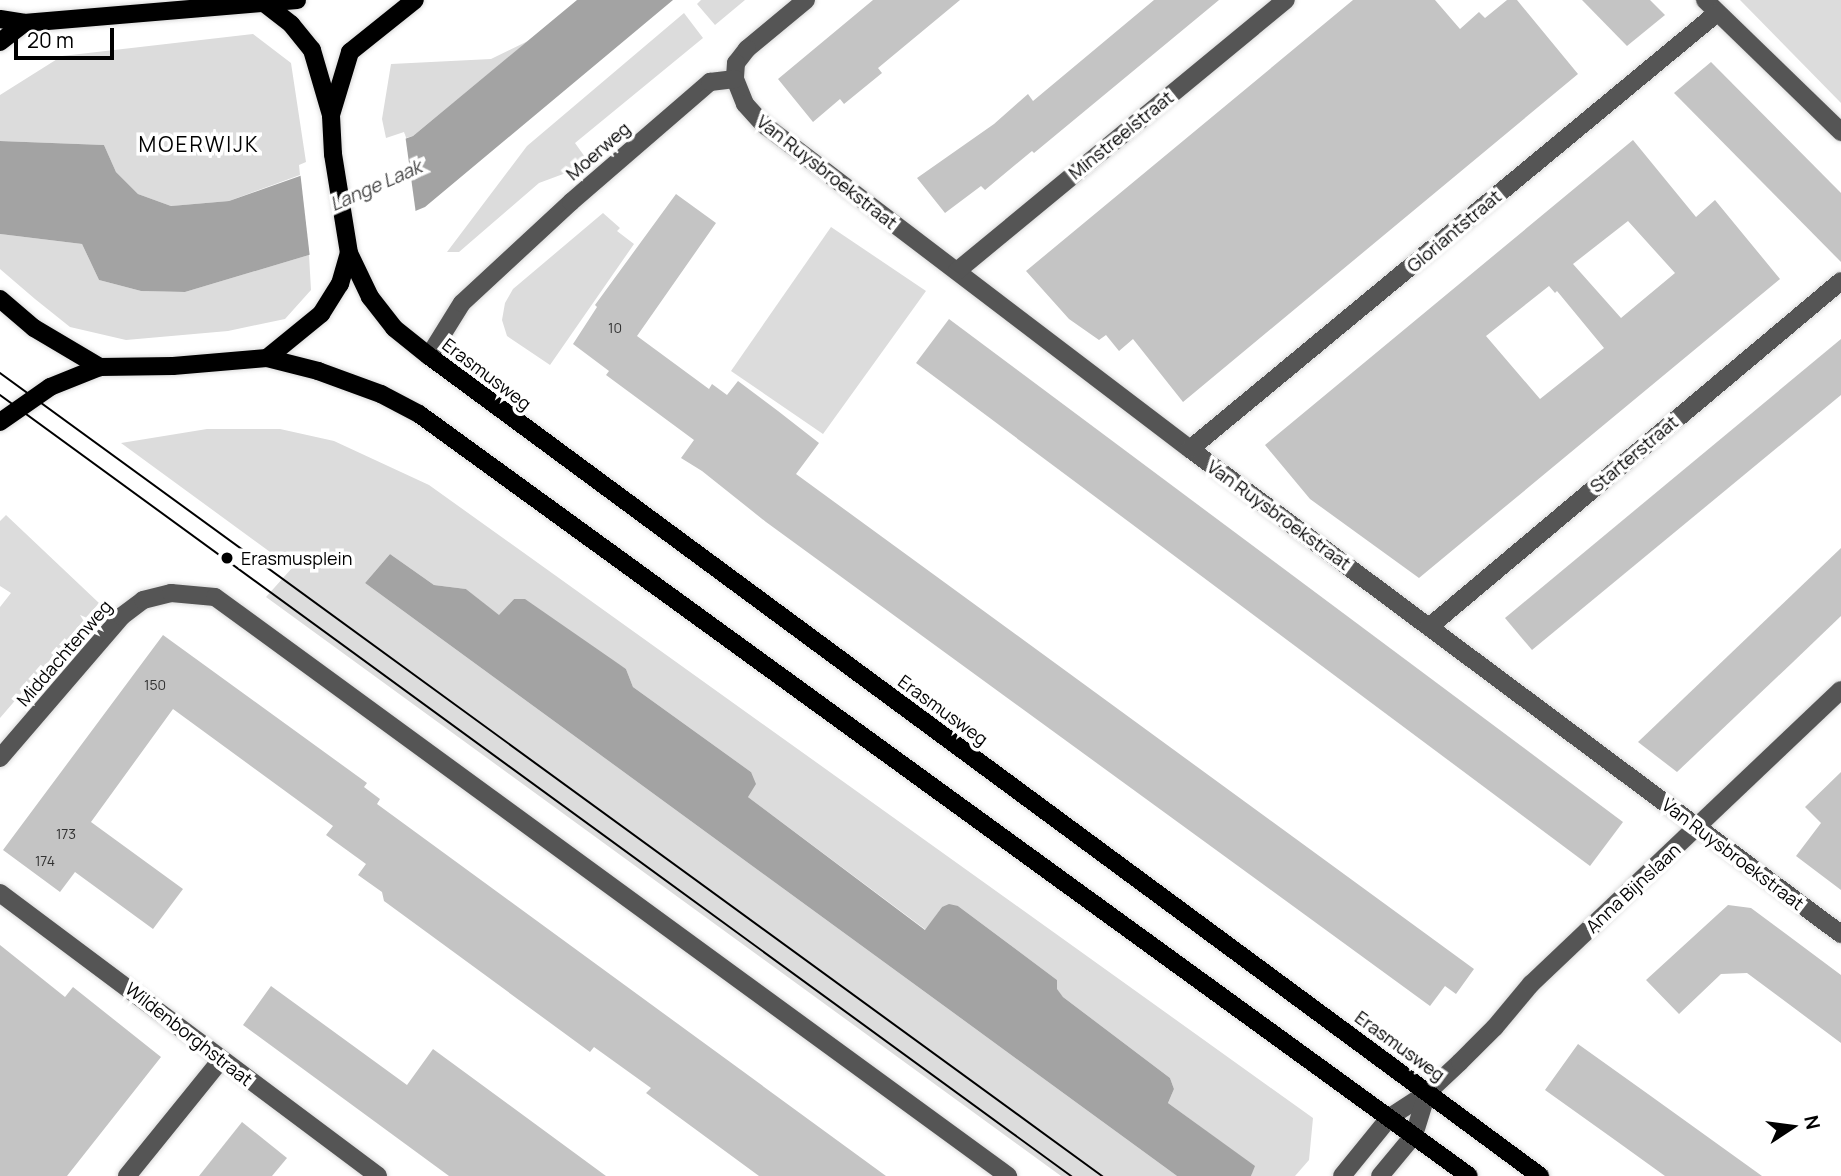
<!DOCTYPE html>
<style>
body{margin:0}
#map{position:relative;width:1841px;height:1176px;overflow:hidden;background:#fff;font-family:Manrope,sans-serif}
div>[style]{position:absolute}
.green>*{inset:0;background:#dcdcdc}
.water>*{inset:0;background:#a3a3a3}
.pier>*{inset:0;background:#fff}
.building>*{inset:0;background:#c4c4c4}
.roads{filter:drop-shadow(0 0 2px #dbdbdb) drop-shadow(0 0 2px #dbdbdb)}
.minor>*{height:18px;margin:-9px;padding:0 9px;transform-origin:9px;border-radius:9px;background:#555}
.major>*{height:18px;margin:-9px;padding:0 9px;transform-origin:9px;border-radius:9px;background:#000}
.tram>*{height:2px;margin:-1px;padding:0 1px;transform-origin:1px;border-radius:1px;background:#000}
.dots>*{width:19px;height:19px;translate:-50% -50%;box-sizing:border-box;border:4px solid #fff;border-radius:50%}
span{translate:-50% -50%;white-space:nowrap;text-align:center;line-height:1.15;-webkit-text-stroke:7px #fff;paint-order:stroke}
.number-label{font-size:14px;color:#313131}
.number-label span{-webkit-text-stroke-width:0}
.street-label{font-size:18px;color:#000}
.poi-label{font-size:18px;color:#000}
.left{translate:0 -50%;text-align:left}
.water-label{font-size:19px;color:#444;font-style:italic}
.quarter-label{font-size:21px;color:#000;letter-spacing:2px}
.north{position:absolute;left:1757px;top:1092px;width:70px;height:70px;-webkit-text-stroke:5px #fff;paint-order:stroke;rotate:77deg;font-size:19px;font-weight:700;line-height:28px;text-align:center;color:#000}
.north::after{content:'';display:block;margin:auto;width:24px;height:32px;background:#000;clip-path:polygon(50% 0,100% 100%,50% 72%,0 100%)}
.scale{position:absolute;left:14px;top:28px;width:100px;height:32px;box-sizing:border-box;border:4px solid #000;border-top:0;padding-left:9px;font-size:21px;line-height:24px;white-space:nowrap;color:#000;-webkit-text-stroke:5px #fff;paint-order:stroke}
</style>
<div id="map">
<div class="green">
<div style="clip-path:polygon(701px 0,745px 0,715px 25px,697px 4px)"></div>
<div style="clip-path:polygon(1740px 0,1841px 0,1841px 103px)"></div>
<div style="clip-path:polygon(684px 13px,703px 38px,575px 143px,590px 164px,539px 183px,459px 252px,447px 252px,527px 146px)"></div>
<div style="clip-path:polygon(253px 34px,291px 63px,306px 162px,299px 165px,300px 175px,229px 201px,171px 206px,138px 194px,116px 172px,104px 145px,0 141px,0 95px,62px 56px)"></div>
<div style="clip-path:polygon(528px 41px,413px 136px,406px 138px,404px 132px,386px 138px,382px 119px,391px 64px,491px 59px)"></div>
<div style="clip-path:polygon(603px 213px,620px 228px,617px 231px,634px 244px,550px 365px,507px 336px,502px 320px,505px 303px,513px 289px)"></div>
<div style="clip-path:polygon(831px 227px,926px 291px,823px 434px,731px 371px)"></div>
<div style="clip-path:polygon(0 234px,82px 244px,99px 280px,141px 291px,185px 292px,309px 255px,311px 290px,285px 319px,228px 331px,126px 340px,70px 327px,35px 299px,0 269px)"></div>
<div style="clip-path:polygon(207px 429px,280px 429px,334px 441px,429px 485px,1313px 1118px,1309px 1160px,1295px 1176px,1251px 1176px,1254px 1166px,1168px 1103px,1174px 1089px,1170px 1078px,1063px 997px,1056px 989px,1057px 980px,958px 906px,942px 907px,926px 930px,748px 797px,751px 772px,633px 687px,626px 669px,514px 599px,499px 616px,466px 589px,434px 585px,390px 554px,365px 583px,1177px 1176px,1061px 1176px,266px 597px,292px 568px,121px 443px)"></div>
<div style="clip-path:polygon(6px 515px,99px 603px,0 718px,0 607px,11px 593px,0 586px,0 521px)"></div>
</div>
<div class="water">
<div style="clip-path:polygon(577px 0,673px 0,425px 207px,309px 255px,185px 292px,141px 291px,99px 280px,82px 244px,0 234px,0 141px,104px 145px,116px 172px,138px 194px,171px 206px,229px 201px,413px 136px)"></div>
<div style="clip-path:polygon(390px 554px,434px 585px,466px 589px,499px 615px,514px 599px,525px 599px,626px 669px,633px 687px,751px 772px,756px 784px,748px 797px,925px 930px,942px 907px,949px 904px,958px 906px,1057px 980px,1057px 989px,1063px 997px,1170px 1078px,1174px 1089px,1168px 1103px,1255px 1166px,1251px 1176px,1177px 1176px,365px 583px)"></div>
</div>
<div class="pier">
<div style="clip-path:polygon(405px 134px,416px 214px,310px 258px,300px 171px)"></div>
</div>
<div class="building">
<div style="clip-path:polygon(873px 0,960px 0,878px 68px,882px 73px,844px 104px,840px 99px,813px 122px,778px 79px)"></div>
<div style="clip-path:polygon(1154px 0,1219px 0,1034px 153px,1032px 151px,985px 190px,981px 186px,945px 213px,917px 178px,994px 124px,1028px 94px,1033px 101px)"></div>
<div style="clip-path:polygon(1353px 0,1435px 0,1460px 29px,1479px 12px,1485px 18px,1507px 0,1517px 0,1578px 74px,1183px 402px,1133px 339px,1119px 351px,1106px 335px,1099px 340px,1069px 319px,1026px 271px)"></div>
<div style="clip-path:polygon(1582px 0,1650px 0,1665px 15px,1627px 46px)"></div>
<div style="clip-path:polygon(1711px 62px,1841px 193px,1841px 262px,1674px 93px)"></div>
<div style="clip-path:polygon(evenodd,1633px 140px,1696px 217px,1715px 200px,1780px 279px,1419px 578px,1310px 499px,1265px 445px,1633px 140px,1628px 221px,1675px 273px,1621px 318px,1573px 264px,1628px 221px,1633px 140px,1549px 286px,1555px 293px,1557px 291px,1604px 348px,1540px 399px,1486px 336px,1549px 286px)"></div>
<div style="clip-path:polygon(676px 194px,716px 223px,637px 336px,709px 389px,712px 384px,727px 395px,738px 381px,778px 411px,819px 443px,796px 474px,1474px 969px,1456px 994px,1445px 986px,1430px 1006px,766px 522px,702px 471px,681px 458px,694px 440px,606px 375px,609px 371px,573px 344px,597px 307px,595px 305px)"></div>
<div style="clip-path:polygon(949px 319px,1623px 822px,1590px 866px,916px 363px)"></div>
<div style="clip-path:polygon(1841px 339px,1841px 395px,1532px 650px,1505px 618px)"></div>
<div style="clip-path:polygon(1841px 548px,1841px 616px,1792px 663px,1677px 772px,1638px 742px)"></div>
<div style="clip-path:polygon(163px 635px,367px 783px,364px 787px,380px 799px,377px 804px,886px 1176px,759px 1176px,646px 1093px,651px 1088px,594px 1047px,590px 1052px,384px 901px,382px 892px,358px 875px,366px 864px,326px 835px,333px 826px,173px 709px,91px 822px,183px 889px,153px 929px,75px 872px,60px 892px,3px 850px)"></div>
<div style="clip-path:polygon(1841px 772px,1841px 890px,1796px 856px,1821px 823px,1805px 807px)"></div>
<div style="clip-path:polygon(1728px 905px,1751px 908px,1841px 975px,1841px 1043px,1747px 973px,1721px 974px,1679px 1014px,1646px 980px)"></div>
<div style="clip-path:polygon(0 945px,65px 997px,73px 987px,161px 1057px,67px 1176px,0 1176px)"></div>
<div style="clip-path:polygon(271px 986px,407px 1085px,433px 1049px,606px 1176px,449px 1176px,243px 1025px)"></div>
<div style="clip-path:polygon(1578px 1044px,1648px 1094px,1762px 1176px,1665px 1176px,1615px 1140px,1545px 1090px)"></div>
<div style="clip-path:polygon(242px 1122px,287px 1158px,272px 1176px,199px 1176px)"></div>
</div>
<div class="roads">
<div class="minor">
<div style="left:806px;top:0;width:77px;rotate:140.3deg"></div>
<div style="left:747px;top:49px;width:18px;rotate:128deg"></div>
<div style="left:736px;top:63px;width:16px;rotate:94deg"></div>
<div style="left:735px;top:79px;width:27px;rotate:68deg"></div>
<div style="left:745px;top:104px;width:27px;rotate:48deg"></div>
<div style="left:763px;top:124px;width:537px;rotate:37.28deg"></div>
<div style="left:1190px;top:449px;width:812px;rotate:36.69deg"></div>
<div style="left:1705px;top:0;width:190px;rotate:44.1deg"></div>
<div style="left:957px;top:271px;width:426px;rotate:-39.5deg"></div>
<div style="left:429px;top:356px;width:62px;rotate:-58.1deg"></div>
<div style="left:462px;top:303px;width:149px;rotate:-42.8deg"></div>
<div style="left:571px;top:202px;width:184px;rotate:-40.8deg"></div>
<div style="left:710px;top:82px;width:25px;rotate:-7deg"></div>
<div style="left:1190px;top:449px;width:684px;rotate:-39.6deg"></div>
<div style="left:1429px;top:627px;width:538px;rotate:-40.02deg"></div>
<div style="left:0;top:758px;width:187px;rotate:-49.3deg"></div>
<div style="left:122px;top:616px;width:26px;rotate:-37deg"></div>
<div style="left:143px;top:600px;width:29px;rotate:-14deg"></div>
<div style="left:171px;top:593px;width:44px;rotate:5.2deg"></div>
<div style="left:215px;top:597px;width:982px;rotate:36.13deg"></div>
<div style="left:0;top:893px;width:472px;rotate:36.8deg"></div>
<div style="left:127px;top:1176px;width:149px;rotate:-51deg"></div>
<div style="left:1342px;top:1176px;width:76px;rotate:-50.9deg"></div>
<div style="left:1390px;top:1117px;width:44px;rotate:-33deg"></div>
<div style="left:1427px;top:1093px;width:45px;rotate:-43.2deg"></div>
<div style="left:1460px;top:1062px;width:49px;rotate:-45deg"></div>
<div style="left:1495px;top:1027px;width:56px;rotate:-50.1deg"></div>
<div style="left:1531px;top:984px;width:427px;rotate:-43.5deg"></div>
<div style="left:1380px;top:1176px;width:53px;rotate:-50.3deg"></div>
<div style="left:1414px;top:1135px;width:44px;rotate:-72.8deg"></div>
</div>
<div class="major">
<div style="left:0;top:19px;width:24px;rotate:9deg"></div>
<div style="left:0;top:42px;width:31px;rotate:-38deg"></div>
<div style="left:24px;top:23px;width:274px;rotate:-4.8deg"></div>
<div style="left:331px;top:115px;width:66px;rotate:-73.2deg"></div>
<div style="left:350px;top:52px;width:83px;rotate:-38.7deg"></div>
<div style="left:349px;top:253px;width:49px;rotate:64.5deg"></div>
<div style="left:370px;top:297px;width:39px;rotate:52deg"></div>
<div style="left:394px;top:328px;width:45px;rotate:38.7deg"></div>
<div style="left:429px;top:356px;width:1381px;rotate:36.43deg"></div>
<div style="left:0;top:299px;width:45px;rotate:40.5deg"></div>
<div style="left:34px;top:328px;width:77px;rotate:30.6deg"></div>
<div style="left:100px;top:367px;width:73px;rotate:-0.8deg"></div>
<div style="left:173px;top:366px;width:94px;rotate:-4.9deg"></div>
<div style="left:267px;top:358px;width:70px;rotate:-39.2deg"></div>
<div style="left:321px;top:314px;width:36px;rotate:-58deg"></div>
<div style="left:340px;top:284px;width:32px;rotate:-74deg"></div>
<div style="left:349px;top:253px;width:100px;rotate:-99.2deg"></div>
<div style="left:333px;top:154px;width:39px;rotate:-93deg"></div>
<div style="left:331px;top:115px;width:68px;rotate:-106.3deg"></div>
<div style="left:312px;top:50px;width:33px;rotate:-129deg"></div>
<div style="left:291px;top:24px;width:34px;rotate:-142deg"></div>
<div style="left:267px;top:358px;width:53px;rotate:14.3deg"></div>
<div style="left:318px;top:371px;width:67px;rotate:20.1deg"></div>
<div style="left:381px;top:394px;width:43px;rotate:27.8deg"></div>
<div style="left:419px;top:414px;width:1297px;rotate:35.97deg"></div>
<div style="left:0;top:422px;width:61px;rotate:-35deg"></div>
<div style="left:50px;top:387px;width:54px;rotate:-21.8deg"></div>
</div>
</div>
<div class="tram">
<div style="left:0;top:373px;width:1364px;rotate:36.08deg"></div>
<div style="left:0;top:395px;width:1326px;rotate:36.1deg"></div>
</div>
<div class="dots">
<div style="left:227px;top:558px;background:#000"></div>
</div>
<div class="number-label">
<span style="left:615px;top:328px">10</span>
<span style="left:155px;top:685px">150</span>
<span style="left:66px;top:834px">173</span>
<span style="left:45px;top:861px">174</span>
</div>
<div class="street-label">
<span style="left:1121px;top:135px;rotate:-39deg">Minstreelstraat</span>
<span style="left:598px;top:151px;rotate:-41deg">Moerweg</span>
<span style="left:827px;top:172px;rotate:38deg">Van Ruysbroekstraat</span>
<span style="left:1454px;top:231px;rotate:-40deg">Gloriantstraat</span>
<span style="left:487px;top:374px;rotate:37deg">Erasmusweg</span>
<span style="left:1634px;top:454px;rotate:-40deg">Starterstraat</span>
<span style="left:1279px;top:515px;rotate:36deg">Van Ruysbroekstraat</span>
<span style="left:64px;top:653px;rotate:-49deg">Middachtenweg</span>
<span style="left:943px;top:710px;rotate:36deg">Erasmusweg</span>
<span style="left:1733px;top:854px;rotate:37deg">Van Ruysbroekstraat</span>
<span style="left:1633px;top:888px;rotate:-43deg">Anna Bijnslaan</span>
<span style="left:189px;top:1034px;rotate:38deg">Wildenborghstraat</span>
<span style="left:1400px;top:1046px;rotate:36deg">Erasmusweg</span>
</div>
<div class="poi-label">
<span class="left" style="left:241px;top:558px">Erasmusplein</span>
</div>
<div class="water-label">
<span style="left:376px;top:186px;rotate:-24deg">Lange Laak</span>
</div>
<div class="quarter-label">
<span style="left:199px;top:144px">MOERWIJK</span>
</div>
<div class="north">N</div>
<div class="scale">20 m</div>
</div>
